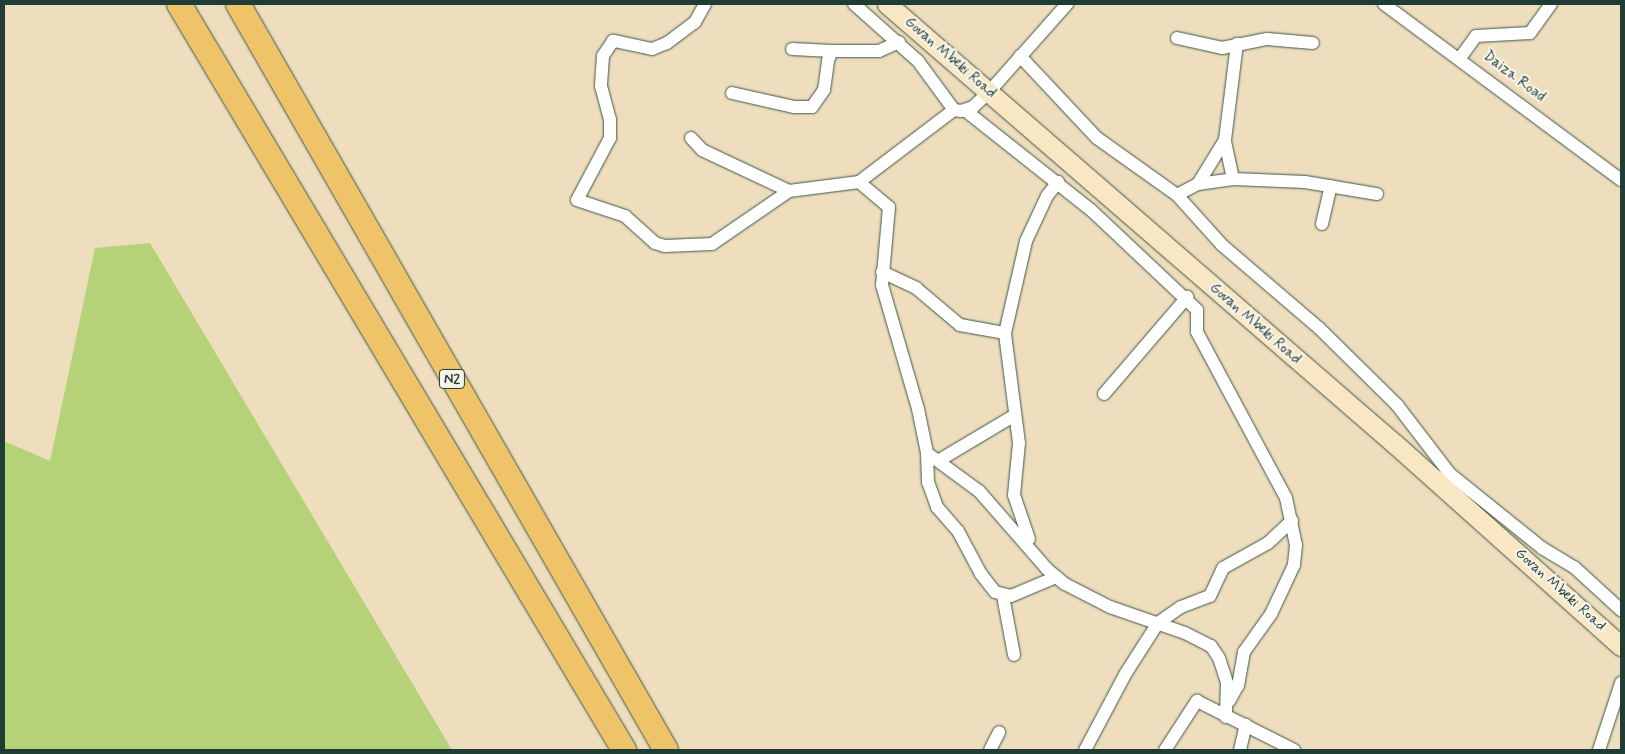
<!DOCTYPE html>
<style>
body{margin:0}
#map{position:relative;width:1625px;height:754px;overflow:hidden;background:#eedebd;font-family:Mynerve,sans-serif}
div>[style]{position:absolute}
.green>*{inset:0;background:#b6d278}
.roads{filter:drop-shadow(0 0 1px #3e5549) drop-shadow(0 0 1px #3e5549)}
.minor>*{height:12px;margin:-6px;padding:0 6px;transform-origin:6px;border-radius:6px;background:#fff}
.secondary>*{height:19px;margin:-9.5px;padding:0 9.5px;transform-origin:9.5px;border-radius:9.5px;background:#f9e7c3}
.motorway>*{height:24px;margin:-12px;padding:0 12px;transform-origin:12px;border-radius:12px;background:#efc469}
span{translate:-50% -50%;white-space:nowrap;text-align:center;line-height:1.15;-webkit-text-stroke:4.5px #f7f3e8;paint-order:stroke}
.shield-label span{padding:1px 4px;background:#f7f3e8;border:1px solid;border-radius:4px;-webkit-text-stroke-width:0}
.shield-label{font-size:14px;color:#1f3d34;font-weight:700}
.street-label{font-size:15px;color:#1f3d34}
.frame{position:absolute;inset:0;border:5px solid #1f3d34;pointer-events:none}
</style>
<div id="map">
<div class="green">
<div style="clip-path:polygon(150px 243px,452px 750px,4px 750px,4px 441px,50px 461px,95px 248px)"></div>
</div>
<div class="roads">
<div class="minor">
<div style="left:705px;top:4px;width:21px;rotate:119deg"></div>
<div style="left:695px;top:22px;width:35px;rotate:143deg"></div>
<div style="left:667px;top:43px;width:16px;rotate:158deg"></div>
<div style="left:652px;top:49px;width:40px;rotate:-168deg"></div>
<div style="left:613px;top:41px;width:18px;rotate:124deg"></div>
<div style="left:603px;top:56px;width:30px;rotate:94deg"></div>
<div style="left:601px;top:86px;width:34px;rotate:75deg"></div>
<div style="left:610px;top:119px;width:19px;rotate:90deg"></div>
<div style="left:610px;top:138px;width:70px;rotate:118deg"></div>
<div style="left:577px;top:200px;width:51px;rotate:18.4deg"></div>
<div style="left:625px;top:216px;width:40px;rotate:42deg"></div>
<div style="left:655px;top:243px;width:10px;rotate:17deg"></div>
<div style="left:665px;top:246px;width:47px;rotate:-2.4deg"></div>
<div style="left:712px;top:244px;width:93px;rotate:-34.5deg"></div>
<div style="left:789px;top:191px;width:71px;rotate:-7.3deg"></div>
<div style="left:859px;top:182px;width:119px;rotate:-37.2deg"></div>
<div style="left:854px;top:4px;width:86px;rotate:41.7deg"></div>
<div style="left:918px;top:61px;width:61px;rotate:53.7deg"></div>
<div style="left:954px;top:110px;width:7px;rotate:8deg"></div>
<div style="left:961px;top:111px;width:13px;rotate:-18deg"></div>
<div style="left:973px;top:107px;width:22px;rotate:-43deg"></div>
<div style="left:989px;top:92px;width:118px;rotate:-48.4deg"></div>
<div style="left:1384px;top:4px;width:295px;rotate:36.6deg"></div>
<div style="left:1177px;top:38px;width:46px;rotate:12.5deg"></div>
<div style="left:1222px;top:48px;width:46px;rotate:-11.3deg"></div>
<div style="left:1267px;top:39px;width:46px;rotate:5deg"></div>
<div style="left:792px;top:49px;width:40px;rotate:2.9deg"></div>
<div style="left:1020px;top:56px;width:112px;rotate:46.8deg"></div>
<div style="left:1097px;top:138px;width:98px;rotate:35.5deg"></div>
<div style="left:1177px;top:195px;width:67px;rotate:48deg"></div>
<div style="left:1222px;top:245px;width:128px;rotate:40.6deg"></div>
<div style="left:1319px;top:328px;width:110px;rotate:44.6deg"></div>
<div style="left:1397px;top:405px;width:87px;rotate:52.5deg"></div>
<div style="left:1450px;top:474px;width:118px;rotate:38.8deg"></div>
<div style="left:1542px;top:548px;width:37px;rotate:31deg"></div>
<div style="left:1574px;top:567px;width:64px;rotate:42.5deg"></div>
<div style="left:1460px;top:58px;width:27px;rotate:-54deg"></div>
<div style="left:1476px;top:36px;width:54px;rotate:-3.2deg"></div>
<div style="left:1530px;top:33px;width:36px;rotate:-54deg"></div>
<div style="left:732px;top:93px;width:64px;rotate:12.7deg"></div>
<div style="left:794px;top:107px;width:18px"></div>
<div style="left:812px;top:107px;width:21px;rotate:-55deg"></div>
<div style="left:824px;top:90px;width:30px;rotate:-82deg"></div>
<div style="left:828px;top:60px;width:10px;rotate:-66deg"></div>
<div style="left:832px;top:51px;width:47px"></div>
<div style="left:879px;top:51px;width:22px;rotate:-24deg"></div>
<div style="left:966px;top:111px;width:159px;rotate:38.4deg"></div>
<div style="left:1091px;top:210px;width:146px;rotate:43.3deg"></div>
<div style="left:1197px;top:310px;width:22px;rotate:90deg"></div>
<div style="left:1197px;top:332px;width:188px;rotate:61.8deg"></div>
<div style="left:1286px;top:498px;width:48px;rotate:78deg"></div>
<div style="left:1296px;top:545px;width:20px;rotate:96deg"></div>
<div style="left:1294px;top:565px;width:54px;rotate:115.1deg"></div>
<div style="left:1271px;top:614px;width:47px;rotate:125.4deg"></div>
<div style="left:1244px;top:652px;width:34px;rotate:100deg"></div>
<div style="left:1238px;top:685px;width:18px;rotate:119deg"></div>
<div style="left:691px;top:138px;width:16px;rotate:47deg"></div>
<div style="left:702px;top:150px;width:96px;rotate:25.2deg"></div>
<div style="left:1233px;top:179px;width:40px;rotate:-102deg"></div>
<div style="left:1225px;top:140px;width:97px;rotate:-82.9deg"></div>
<div style="left:859px;top:182px;width:39px;rotate:40deg"></div>
<div style="left:889px;top:207px;width:78px;rotate:95.1deg"></div>
<div style="left:882px;top:285px;width:129px;rotate:73.8deg"></div>
<div style="left:918px;top:409px;width:45px;rotate:78.4deg"></div>
<div style="left:927px;top:453px;width:64px;rotate:36.2deg"></div>
<div style="left:979px;top:491px;width:103px;rotate:48.9deg"></div>
<div style="left:1047px;top:569px;width:23px;rotate:40deg"></div>
<div style="left:1065px;top:584px;width:51px;rotate:27.1deg"></div>
<div style="left:1110px;top:607px;width:79px;rotate:19.1deg"></div>
<div style="left:1185px;top:633px;width:29px;rotate:27deg"></div>
<div style="left:1211px;top:646px;width:14px;rotate:56deg"></div>
<div style="left:1219px;top:658px;width:26px;rotate:72deg"></div>
<div style="left:1227px;top:683px;width:34px;rotate:92deg"></div>
<div style="left:1198px;top:184px;width:52px;rotate:-58.5deg"></div>
<div style="left:1177px;top:195px;width:24px;rotate:-28deg"></div>
<div style="left:1198px;top:184px;width:35px;rotate:-8deg"></div>
<div style="left:1233px;top:179px;width:72px;rotate:2.4deg"></div>
<div style="left:1305px;top:182px;width:73px;rotate:9.5deg"></div>
<div style="left:1322px;top:224px;width:39px;rotate:-77deg"></div>
<div style="left:882px;top:272px;width:38px;rotate:25deg"></div>
<div style="left:916px;top:288px;width:57px;rotate:40.1deg"></div>
<div style="left:960px;top:325px;width:46px;rotate:10.1deg"></div>
<div style="left:1104px;top:394px;width:128px;rotate:-49.4deg"></div>
<div style="left:927px;top:453px;width:29px;rotate:88deg"></div>
<div style="left:928px;top:482px;width:27px;rotate:70deg"></div>
<div style="left:937px;top:507px;width:32px;rotate:49deg"></div>
<div style="left:958px;top:531px;width:49px;rotate:61.9deg"></div>
<div style="left:981px;top:574px;width:23px;rotate:52deg"></div>
<div style="left:995px;top:592px;width:16px;rotate:14deg"></div>
<div style="left:1011px;top:596px;width:49px;rotate:-22.9deg"></div>
<div style="left:938px;top:461px;width:90px;rotate:-30.9deg"></div>
<div style="left:1029px;top:539px;width:46px;rotate:-108.8deg"></div>
<div style="left:1014px;top:495px;width:52px;rotate:-84.5deg"></div>
<div style="left:1019px;top:443px;width:111px;rotate:-97.3deg"></div>
<div style="left:1005px;top:333px;width:94px;rotate:-77.1deg"></div>
<div style="left:1026px;top:241px;width:50px;rotate:-65deg"></div>
<div style="left:1047px;top:196px;width:18px;rotate:-52deg"></div>
<div style="left:1003px;top:596px;width:60px;rotate:79.4deg"></div>
<div style="left:990px;top:750px;width:20px;rotate:-63deg"></div>
<div style="left:1085px;top:750px;width:87px;rotate:-62deg"></div>
<div style="left:1126px;top:673px;width:59px;rotate:-57.4deg"></div>
<div style="left:1158px;top:623px;width:28px;rotate:-35deg"></div>
<div style="left:1181px;top:607px;width:31px;rotate:-21deg"></div>
<div style="left:1210px;top:596px;width:31px;rotate:-65deg"></div>
<div style="left:1223px;top:568px;width:51px;rotate:-29.1deg"></div>
<div style="left:1268px;top:543px;width:33px;rotate:-43deg"></div>
<div style="left:1165px;top:750px;width:59px;rotate:-56.9deg"></div>
<div style="left:1197px;top:701px;width:109px;rotate:26.8deg"></div>
<div style="left:1240px;top:750px;width:26px;rotate:-77deg"></div>
<div style="left:1599px;top:750px;width:71px;rotate:-71.8deg"></div>
</div>
<div class="secondary">
<div style="left:887px;top:4px;width:673px;rotate:40.91deg"></div>
<div style="left:1396px;top:445px;width:302px;rotate:41.8deg"></div>
</div>
<div class="motorway">
<div style="left:179px;top:4px;width:869px;rotate:59.18deg"></div>
<div style="left:238px;top:4px;width:860px;rotate:60.16deg"></div>
</div>
</div>
<div class="shield-label">
<span style="left:452px;top:379px">N2</span>
</div>
<div class="street-label">
<span style="left:950px;top:58px;rotate:41deg">Govan Mbeki Road</span>
<span style="left:1514px;top:77px;rotate:37deg">Daiza Road</span>
<span style="left:1255px;top:324px;rotate:41deg">Govan Mbeki Road</span>
<span style="left:1560px;top:590px;rotate:42deg">Govan Mbeki Road</span>
</div>
<div class="frame"></div>
</div>
